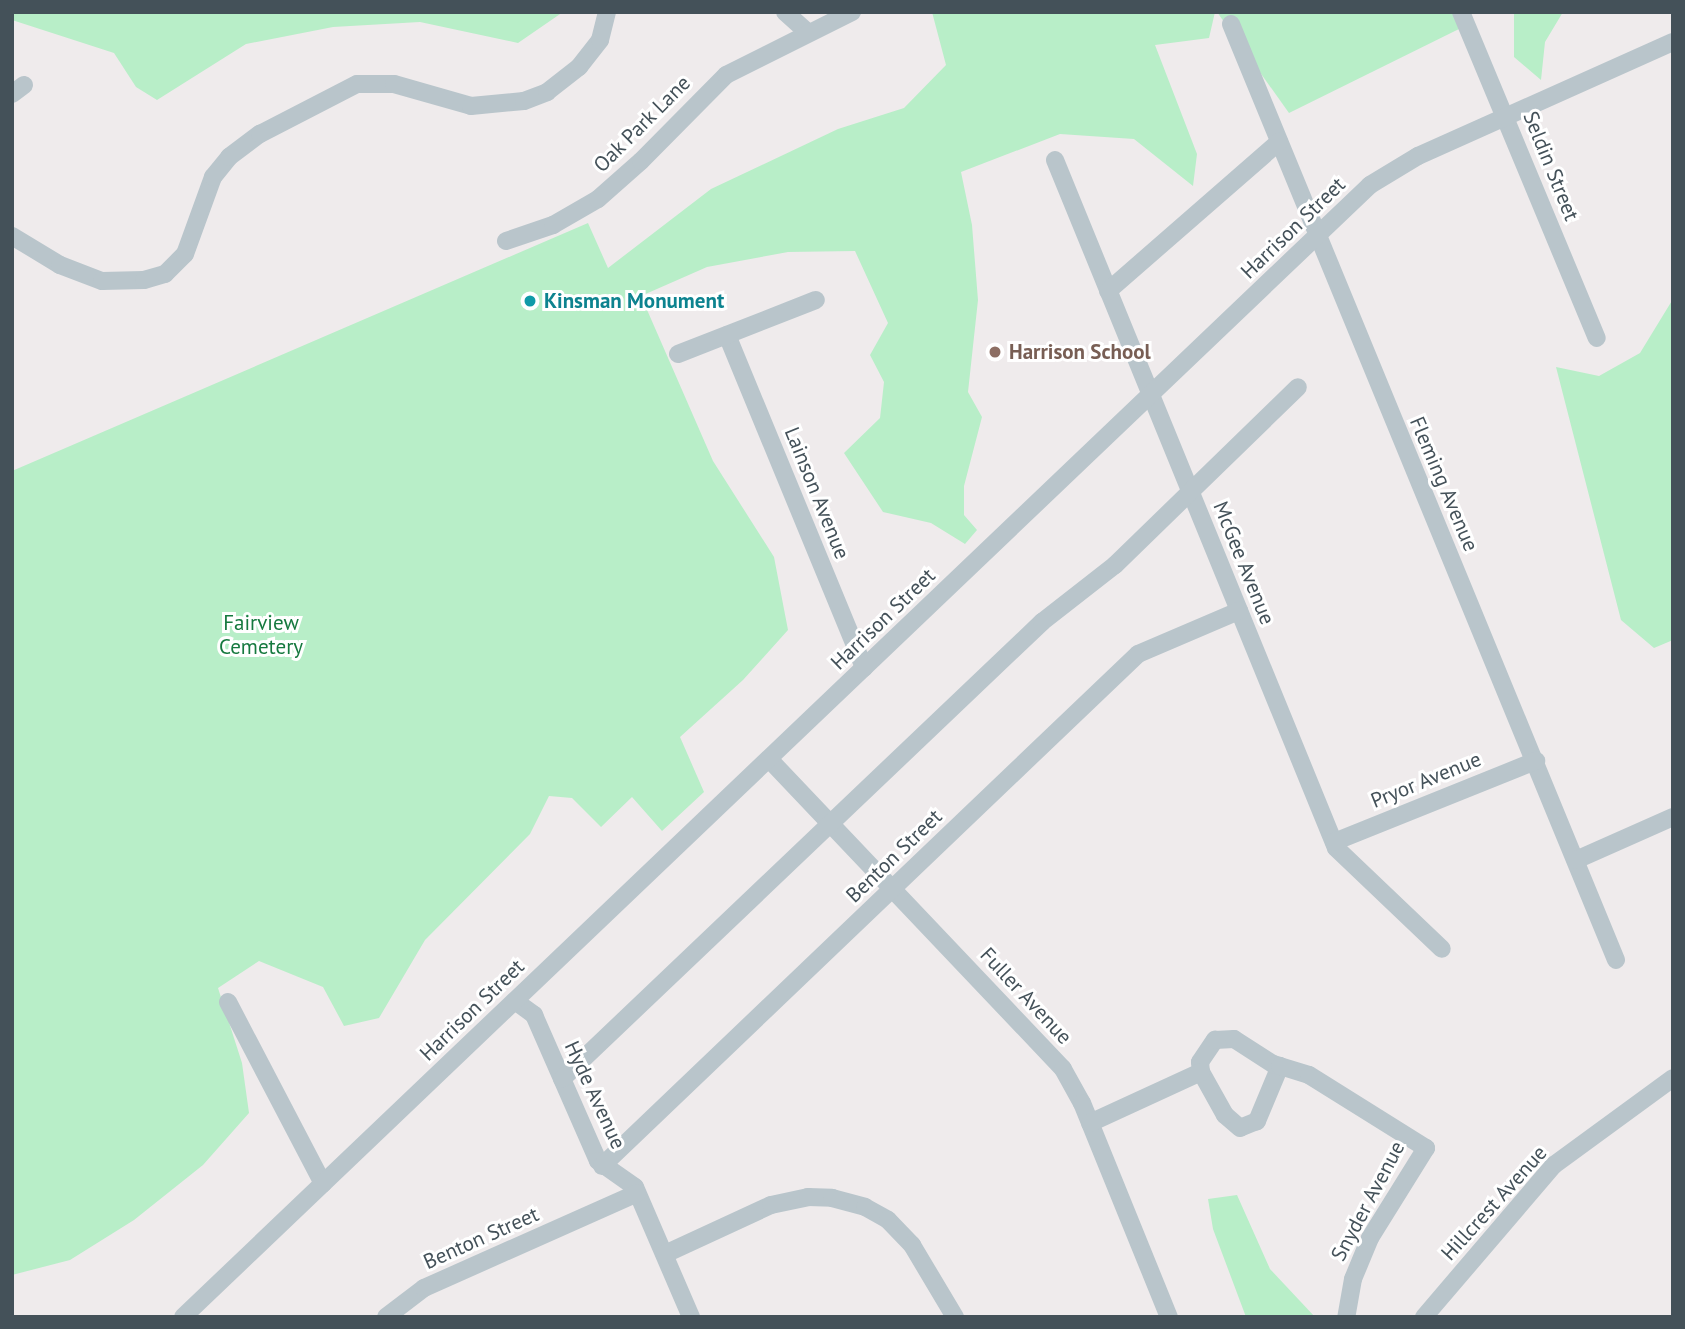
<!DOCTYPE html>
<style>
body{margin:0}
#map{position:relative;width:1685px;height:1329px;overflow:hidden;background:#efebec;font-family:"PT Sans",sans-serif}
div>[style]{position:absolute}
.green>*{inset:0;background:#b8eec8}
.minor>*{height:18px;margin:-9px;padding:0 9px;transform-origin:9px;border-radius:9px;background:#b9c5cb}
.dots>*{width:19px;height:19px;translate:-50% -50%;box-sizing:border-box;border:4px solid #fff;border-radius:50%}
span{translate:-50% -50%;white-space:nowrap;text-align:center;line-height:1.15;-webkit-text-stroke:6px #fff;paint-order:stroke}
.street-label{font-size:21px;color:#445159}
.culture-label{font-size:21px;color:#0d838f;font-weight:700}
.left{translate:0 -50%;text-align:left}
.education-label{font-size:21px;color:#785e54;font-weight:700}
.park-label{font-size:21px;color:#16793f}
.frame{position:absolute;inset:0;border:14px solid #445159;pointer-events:none}
</style>
<div id="map">
<div class="green">
<div style="clip-path:polygon(12px 12px,563px 12px,518px 43px,420px 22px,333px 27px,246px 44px,157px 100px,136px 87px,114px 53px,12px 20px)"></div>
<div style="clip-path:polygon(932px 12px,1215px 12px,1209px 38px,1155px 45px,1197px 154px,1193px 186px,1134px 139px,1060px 134px,961px 172px,972px 225px,978px 300px,968px 392px,982px 417px,964px 486px,964px 515px,977px 530px,965px 544px,931px 523px,883px 512px,844px 453px,880px 418px,884px 382px,870px 355px,888px 323px,855px 251px,788px 252px,707px 267px,641px 296px,713px 461px,774px 557px,788px 630px,743px 680px,680px 737px,704px 792px,662px 831px,632px 797px,601px 827px,572px 798px,549px 796px,530px 834px,425px 940px,379px 1018px,344px 1026px,323px 987px,259px 961px,218px 988px,242px 1063px,249px 1113px,203px 1165px,134px 1220px,70px 1260px,12px 1275px,12px 471px,588px 223px,608px 268px,711px 189px,838px 129px,904px 108px,946px 65px)"></div>
<div style="clip-path:polygon(1217px 12px,1452px 12px,1459px 29px,1289px 113px)"></div>
<div style="clip-path:polygon(1514px 12px,1563px 12px,1545px 42px,1541px 80px,1514px 57px)"></div>
<div style="clip-path:polygon(1673px 299px,1673px 640px,1654px 648px,1621px 620px,1556px 367px,1599px 376px,1640px 353px)"></div>
<div style="clip-path:polygon(1237px 1195px,1270px 1269px,1315px 1317px,1246px 1317px,1213px 1229px,1208px 1199px)"></div>
</div>
<div class="minor">
<div style="left:785px;top:12px;width:31px;rotate:42deg"></div>
<div style="left:1461px;top:12px;width:353px;rotate:67.4deg"></div>
<div style="left:1231px;top:24px;width:1012px;rotate:67.64deg"></div>
<div style="left:12px;top:94px;width:15px;rotate:-37deg"></div>
<div style="left:1055px;top:160px;width:743px;rotate:67.78deg"></div>
<div style="left:1336px;top:848px;width:146px;rotate:43.6deg"></div>
<div style="left:12px;top:236px;width:56px;rotate:31.1deg"></div>
<div style="left:60px;top:265px;width:45px;rotate:20.9deg"></div>
<div style="left:102px;top:281px;width:42px;rotate:-1.4deg"></div>
<div style="left:144px;top:280px;width:22px;rotate:-16deg"></div>
<div style="left:165px;top:274px;width:28px;rotate:-45deg"></div>
<div style="left:185px;top:254px;width:82px;rotate:-70deg"></div>
<div style="left:213px;top:177px;width:26px;rotate:-51deg"></div>
<div style="left:229px;top:157px;width:39px;rotate:-37deg"></div>
<div style="left:260px;top:134px;width:109px;rotate:-27.3deg"></div>
<div style="left:357px;top:84px;width:37px"></div>
<div style="left:394px;top:84px;width:80px;rotate:15.9deg"></div>
<div style="left:471px;top:106px;width:53px;rotate:-5.4deg"></div>
<div style="left:524px;top:101px;width:25px;rotate:-21deg"></div>
<div style="left:547px;top:92px;width:41px;rotate:-38deg"></div>
<div style="left:579px;top:67px;width:34px;rotate:-52deg"></div>
<div style="left:600px;top:40px;width:29px;rotate:-76deg"></div>
<div style="left:506px;top:241px;width:50px;rotate:-18.8deg"></div>
<div style="left:553px;top:225px;width:52px;rotate:-30deg"></div>
<div style="left:598px;top:199px;width:57px;rotate:-41.5deg"></div>
<div style="left:641px;top:161px;width:121px;rotate:-45.3deg"></div>
<div style="left:726px;top:75px;width:141px;rotate:-26.6deg"></div>
<div style="left:1108px;top:291px;width:227px;rotate:-41.1deg"></div>
<div style="left:727px;top:335px;width:360px;rotate:67.6deg"></div>
<div style="left:678px;top:354px;width:148px;rotate:-21.4deg"></div>
<div style="left:769px;top:759px;width:427px;rotate:46.5deg"></div>
<div style="left:1063px;top:1069px;width:39px;rotate:61deg"></div>
<div style="left:1082px;top:1103px;width:231px;rotate:67.9deg"></div>
<div style="left:1334px;top:842px;width:218px;rotate:-21.9deg"></div>
<div style="left:1576px;top:860px;width:106px;rotate:-23.9deg"></div>
<div style="left:515px;top:1001px;width:24px;rotate:36deg"></div>
<div style="left:534px;top:1015px;width:159px;rotate:66.3deg"></div>
<div style="left:598px;top:1161px;width:45px;rotate:35.1deg"></div>
<div style="left:635px;top:1187px;width:142px;rotate:66.7deg"></div>
<div style="left:228px;top:1002px;width:205px;rotate:62.4deg"></div>
<div style="left:1280px;top:1066px;width:60px;rotate:112.7deg"></div>
<div style="left:1257px;top:1121px;width:18px;rotate:158deg"></div>
<div style="left:1240px;top:1128px;width:20px;rotate:-139deg"></div>
<div style="left:1225px;top:1115px;width:49px;rotate:-119.2deg"></div>
<div style="left:1201px;top:1072px;width:10px;rotate:-96deg"></div>
<div style="left:1200px;top:1062px;width:27px;rotate:-56deg"></div>
<div style="left:1215px;top:1040px;width:19px;rotate:-3deg"></div>
<div style="left:1234px;top:1039px;width:46px;rotate:32.7deg"></div>
<div style="left:1273px;top:1064px;width:7px;rotate:16deg"></div>
<div style="left:1280px;top:1066px;width:30px;rotate:17deg"></div>
<div style="left:1309px;top:1075px;width:138px;rotate:32deg"></div>
<div style="left:1426px;top:1148px;width:106px;rotate:121.9deg"></div>
<div style="left:1370px;top:1238px;width:44px;rotate:112.5deg"></div>
<div style="left:1353px;top:1279px;width:39px;rotate:100deg"></div>
<div style="left:562px;top:1079px;width:663px;rotate:-43.59deg"></div>
<div style="left:1042px;top:622px;width:93px;rotate:-38deg"></div>
<div style="left:1115px;top:565px;width:255px;rotate:-44.2deg"></div>
<div style="left:1090px;top:1123px;width:122px;rotate:-24.7deg"></div>
<div style="left:602px;top:1166px;width:741px;rotate:-43.69deg"></div>
<div style="left:1138px;top:654px;width:110px;rotate:-23.1deg"></div>
<div style="left:665px;top:1254px;width:117px;rotate:-24.8deg"></div>
<div style="left:771px;top:1205px;width:38px;rotate:-12deg"></div>
<div style="left:808px;top:1197px;width:24px;rotate:2deg"></div>
<div style="left:832px;top:1198px;width:34px;rotate:15deg"></div>
<div style="left:865px;top:1207px;width:26px;rotate:29deg"></div>
<div style="left:888px;top:1220px;width:35px;rotate:46deg"></div>
<div style="left:912px;top:1245px;width:84px;rotate:59.2deg"></div>
<div style="left:183px;top:1317px;width:1640px;rotate:-43.64deg"></div>
<div style="left:1370px;top:185px;width:56px;rotate:-31.1deg"></div>
<div style="left:1418px;top:156px;width:279px;rotate:-24.1deg"></div>
<div style="left:386px;top:1317px;width:48px;rotate:-37.3deg"></div>
<div style="left:424px;top:1288px;width:233px;rotate:-24deg"></div>
<div style="left:1424px;top:1317px;width:200px;rotate:-49.5deg"></div>
<div style="left:1554px;top:1165px;width:147px;rotate:-36.2deg"></div>
</div>
<div class="dots">
<div style="left:530px;top:301px;background:#0f9aa8"></div>
<div style="left:995px;top:352px;background:#8d6e63"></div>
</div>
<div class="street-label">
<span style="left:642px;top:124px;rotate:-45deg">Oak Park Lane</span>
<span style="left:1551px;top:166px;rotate:68deg">Seldin Street</span>
<span style="left:1293px;top:228px;rotate:-44deg">Harrison Street</span>
<span style="left:1444px;top:484px;rotate:67deg">Fleming Avenue</span>
<span style="left:817px;top:493px;rotate:68deg">Lainson Avenue</span>
<span style="left:1244px;top:563px;rotate:68deg">McGee Avenue</span>
<span style="left:883px;top:619px;rotate:-44deg">Harrison Street</span>
<span style="left:1426px;top:780px;rotate:-22deg">Pryor Avenue</span>
<span style="left:894px;top:856px;rotate:-44deg">Benton Street</span>
<span style="left:1026px;top:996px;rotate:47deg">Fuller Avenue</span>
<span style="left:472px;top:1010px;rotate:-44deg">Harrison Street</span>
<span style="left:595px;top:1095px;rotate:65deg">Hyde Avenue</span>
<span style="left:1368px;top:1201px;rotate:-62deg">Snyder Avenue</span>
<span style="left:1494px;top:1203px;rotate:-48deg">Hillcrest Avenue</span>
<span style="left:481px;top:1238px;rotate:-24deg">Benton Street</span>
</div>
<div class="culture-label">
<span class="left" style="left:544px;top:301px">Kinsman Monument</span>
</div>
<div class="education-label">
<span class="left" style="left:1009px;top:352px">Harrison School</span>
</div>
<div class="park-label">
<span style="left:261px;top:635px">Fairview<br>Cemetery</span>
</div>
<div class="frame"></div>
</div>
